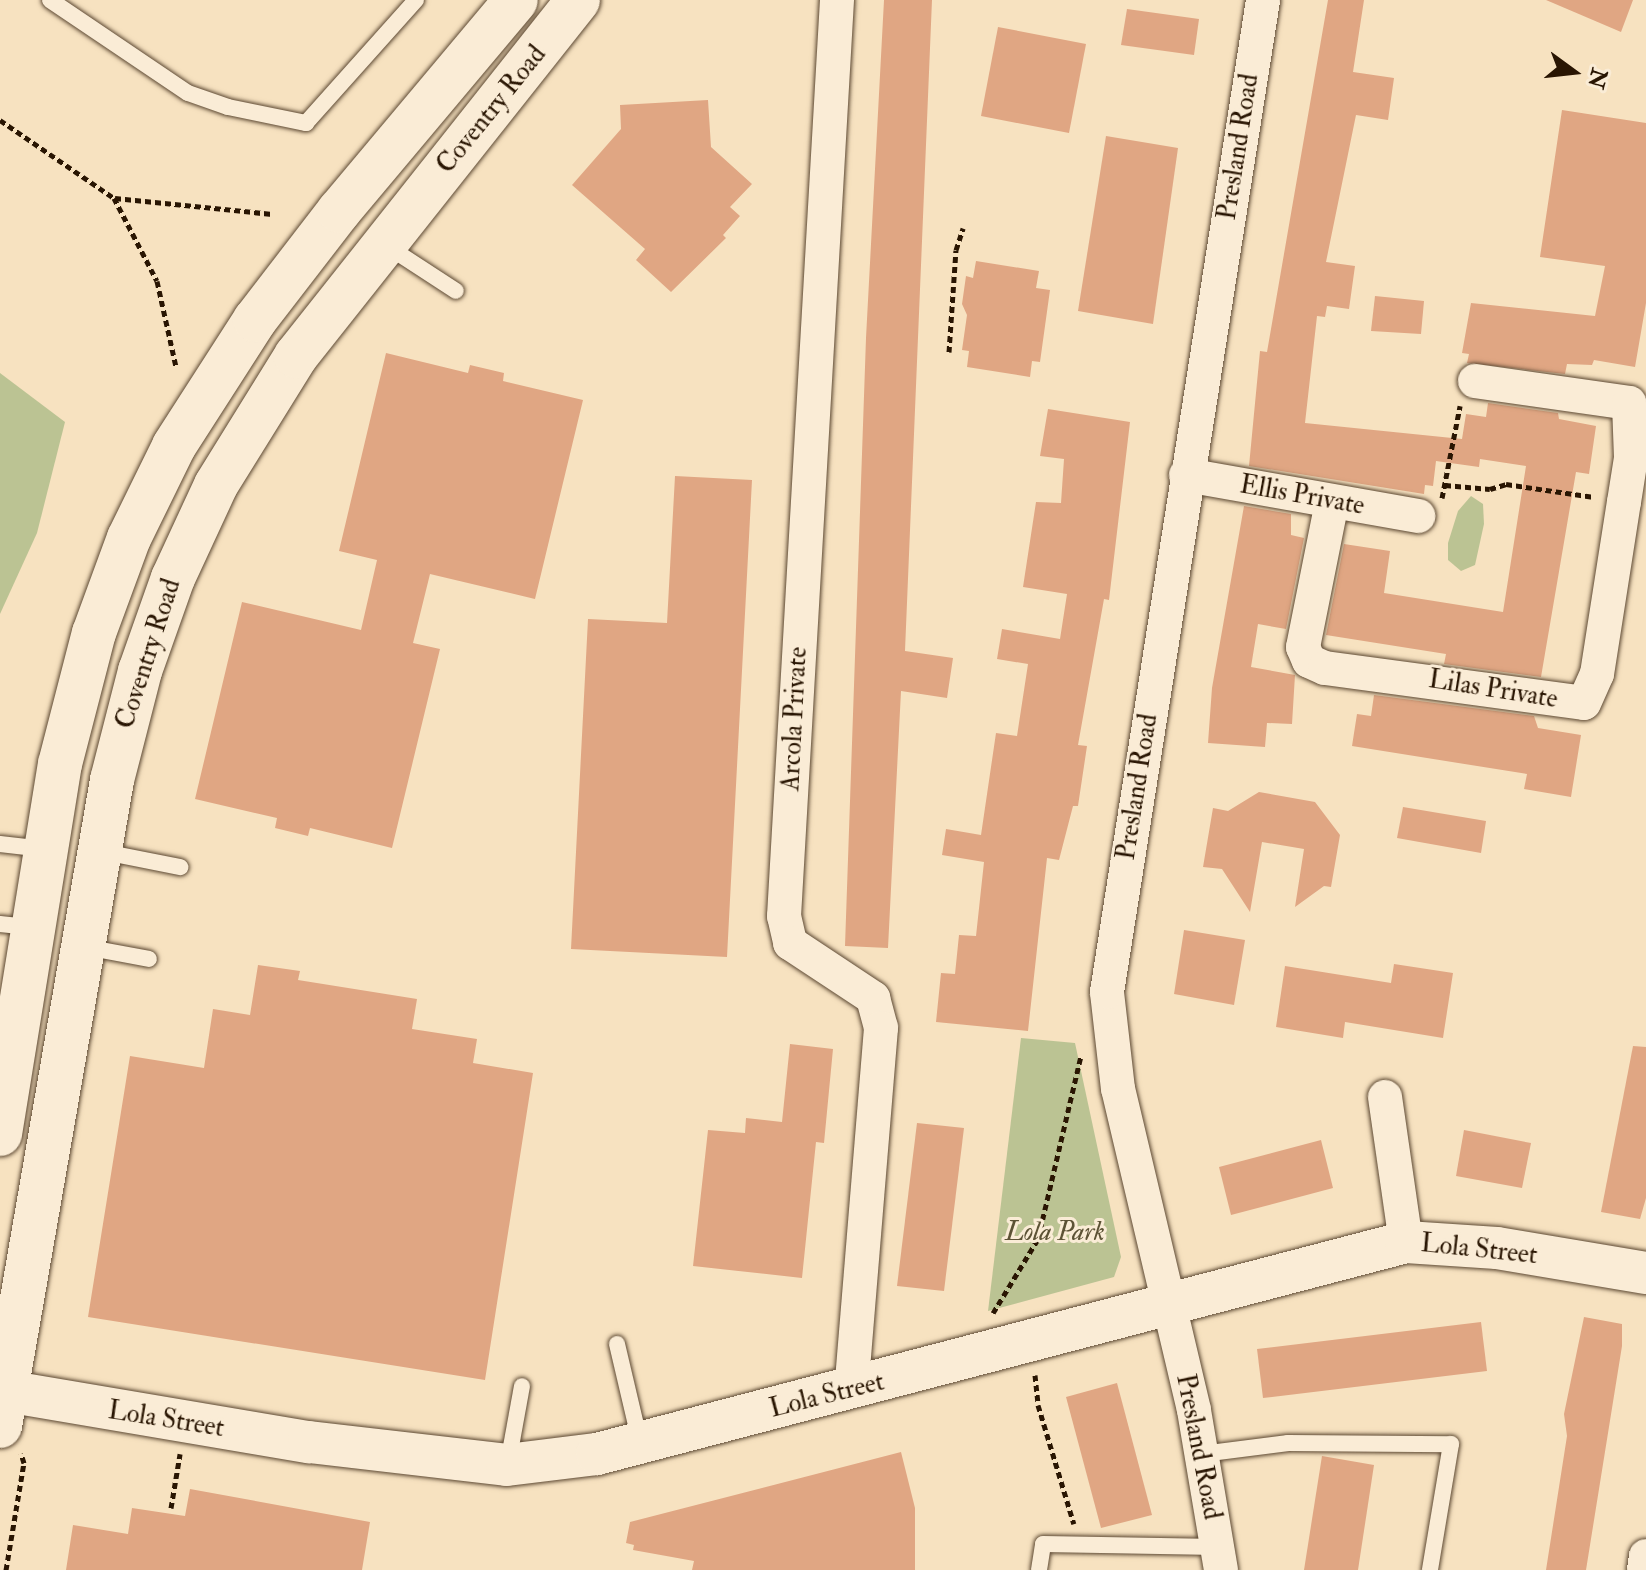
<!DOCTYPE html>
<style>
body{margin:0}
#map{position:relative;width:1646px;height:1570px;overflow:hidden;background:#f7e2c0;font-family:"IM FELL Double Pica",serif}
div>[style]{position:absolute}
.green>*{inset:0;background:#bbc393}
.building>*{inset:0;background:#e0a683}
.path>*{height:5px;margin-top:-2.5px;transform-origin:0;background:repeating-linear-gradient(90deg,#291502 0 6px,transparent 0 10px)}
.roads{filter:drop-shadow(0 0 2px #5c4832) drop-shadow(0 0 2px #5c4832)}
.service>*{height:16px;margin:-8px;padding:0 8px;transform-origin:8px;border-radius:8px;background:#faecd6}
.minor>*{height:34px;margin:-17px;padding:0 17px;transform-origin:17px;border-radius:17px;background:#faecd6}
.tertiary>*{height:42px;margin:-21px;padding:0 21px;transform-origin:21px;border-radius:21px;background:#faecd6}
.secondary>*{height:44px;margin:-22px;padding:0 22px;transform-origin:22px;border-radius:22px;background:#faecd6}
span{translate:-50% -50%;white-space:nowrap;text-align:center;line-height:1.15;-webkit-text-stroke:6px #faecd6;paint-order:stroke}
.street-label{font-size:26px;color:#291502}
.park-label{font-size:26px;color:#5c5235;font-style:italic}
.north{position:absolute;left:1534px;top:32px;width:80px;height:80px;-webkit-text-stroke:6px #faecd6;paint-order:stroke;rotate:105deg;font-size:22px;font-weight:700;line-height:32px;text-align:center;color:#291502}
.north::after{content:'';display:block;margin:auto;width:28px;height:36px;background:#291502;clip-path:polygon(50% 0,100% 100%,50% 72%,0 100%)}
</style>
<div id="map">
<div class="green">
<div style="clip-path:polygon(0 373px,65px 422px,37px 533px,0 614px)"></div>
<div style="clip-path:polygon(1471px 496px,1483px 504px,1484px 524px,1475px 565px,1461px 571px,1448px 560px,1448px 543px,1458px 511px)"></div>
<div style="clip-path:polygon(1021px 1038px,1075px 1043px,1121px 1257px,1114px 1277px,988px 1311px)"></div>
</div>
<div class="building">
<div style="clip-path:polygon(884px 0,932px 0,905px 651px,953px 658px,947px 698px,901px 691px,888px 948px,845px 946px,866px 338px)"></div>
<div style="clip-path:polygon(1328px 0,1364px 0,1353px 72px,1394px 78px,1388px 120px,1356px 115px,1326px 262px,1355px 266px,1349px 309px,1327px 306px,1325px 317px,1317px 316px,1305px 423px,1462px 439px,1466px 414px,1486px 417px,1488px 403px,1558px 413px,1559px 419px,1596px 426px,1589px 474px,1576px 472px,1541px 677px,1444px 664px,1446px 654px,1326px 635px,1344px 544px,1390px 551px,1384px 593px,1503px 612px,1526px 466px,1480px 459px,1479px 467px,1436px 461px,1433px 486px,1425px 485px,1424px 494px,1249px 466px,1260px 351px,1267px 352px)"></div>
<div style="clip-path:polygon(1546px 0,1633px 0,1621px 32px)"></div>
<div style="clip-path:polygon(1127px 9px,1199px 19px,1194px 55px,1121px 45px)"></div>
<div style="clip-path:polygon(998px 27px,1086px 44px,1069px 133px,981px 116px)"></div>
<div style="clip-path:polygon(708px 100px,711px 147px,752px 184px,730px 207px,740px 216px,723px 235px,726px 238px,671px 292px,636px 260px,645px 249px,572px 185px,621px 129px,620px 105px)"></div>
<div style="clip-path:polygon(1562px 110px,1646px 123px,1646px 303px,1635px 367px,1594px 360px,1592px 365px,1567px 364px,1565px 374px,1467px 363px,1469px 354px,1462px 353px,1471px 303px,1595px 316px,1605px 266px,1540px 257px)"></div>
<div style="clip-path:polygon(1106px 136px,1178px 148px,1153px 324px,1078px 311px)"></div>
<div style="clip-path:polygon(976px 261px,1039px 271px,1036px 288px,1050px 290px,1040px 362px,1032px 361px,1030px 377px,967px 367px,969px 351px,962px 350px,967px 315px,962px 304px,966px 276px,973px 278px)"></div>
<div style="clip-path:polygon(1375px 296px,1424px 301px,1421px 334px,1371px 331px)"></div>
<div style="clip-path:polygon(386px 353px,468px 373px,470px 365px,504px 373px,503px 381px,583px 400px,535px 599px,430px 574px,413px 643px,440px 649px,392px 848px,310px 828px,308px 836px,275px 828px,277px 818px,195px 799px,242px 602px,361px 630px,377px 560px,339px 551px)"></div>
<div style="clip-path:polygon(1048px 409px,1130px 422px,1109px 600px,1104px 599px,1078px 745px,1087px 746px,1078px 806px,1073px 806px,1059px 860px,1047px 858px,1028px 1031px,936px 1022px,941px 973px,955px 974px,959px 935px,976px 936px,984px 862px,942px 855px,946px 829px,981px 835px,996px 733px,1017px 736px,1028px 664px,997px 659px,1002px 629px,1060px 639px,1067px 594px,1023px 587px,1036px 502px,1061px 503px,1064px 459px,1040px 456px)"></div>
<div style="clip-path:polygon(675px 476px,752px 480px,727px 957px,571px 949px,588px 619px,667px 623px)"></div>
<div style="clip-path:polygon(1244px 506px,1291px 514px,1291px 535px,1304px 538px,1286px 629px,1258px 624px,1251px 667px,1295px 675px,1292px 724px,1267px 723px,1265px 747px,1208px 743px,1212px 688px)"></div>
<div style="clip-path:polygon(1374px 695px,1534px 716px,1538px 728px,1581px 735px,1571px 797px,1524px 789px,1527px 774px,1352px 746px,1357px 714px,1371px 716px)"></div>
<div style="clip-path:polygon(1259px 792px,1315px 802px,1340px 835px,1331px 887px,1324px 886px,1295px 907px,1304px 849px,1262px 842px,1250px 912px,1222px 869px,1203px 867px,1213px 808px,1228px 811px)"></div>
<div style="clip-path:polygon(1403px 807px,1486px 821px,1481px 853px,1397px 838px)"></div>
<div style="clip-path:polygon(1184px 930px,1245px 940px,1234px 1005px,1174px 994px)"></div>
<div style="clip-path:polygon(1394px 964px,1453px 973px,1443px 1038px,1345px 1022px,1343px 1038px,1276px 1027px,1285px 966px,1391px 983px)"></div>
<div style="clip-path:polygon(258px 965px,300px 971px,298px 980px,417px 999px,412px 1029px,477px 1039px,473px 1063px,533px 1073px,485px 1380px,88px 1317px,130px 1056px,204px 1068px,213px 1009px,250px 1015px)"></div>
<div style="clip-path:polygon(790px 1044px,833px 1049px,824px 1143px,816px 1142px,802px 1278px,693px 1266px,708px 1130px,745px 1133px,746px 1118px,782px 1122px)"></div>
<div style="clip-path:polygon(1633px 1046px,1646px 1047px,1646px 1198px,1640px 1219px,1601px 1212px)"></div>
<div style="clip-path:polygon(917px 1123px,964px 1128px,944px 1291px,897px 1286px)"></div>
<div style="clip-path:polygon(1464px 1130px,1531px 1143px,1522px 1188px,1456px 1176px)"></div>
<div style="clip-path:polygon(1321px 1140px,1333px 1188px,1231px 1215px,1219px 1167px)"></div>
<div style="clip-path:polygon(1584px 1317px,1622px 1324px,1622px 1346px,1586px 1570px,1546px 1570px,1567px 1436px,1564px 1414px)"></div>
<div style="clip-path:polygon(1481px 1322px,1487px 1371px,1263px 1398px,1257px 1349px)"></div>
<div style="clip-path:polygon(1117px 1383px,1152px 1515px,1101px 1528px,1066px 1397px)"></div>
<div style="clip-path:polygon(901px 1452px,915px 1508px,915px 1570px,692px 1570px,694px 1561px,633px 1550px,634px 1545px,626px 1543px,630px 1522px)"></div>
<div style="clip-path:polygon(1322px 1456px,1374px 1465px,1358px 1570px,1304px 1570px)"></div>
<div style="clip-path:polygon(190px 1489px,370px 1522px,362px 1570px,66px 1570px,73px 1525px,128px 1534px,132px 1508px,185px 1516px)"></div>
</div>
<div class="path">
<div style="left:0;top:120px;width:138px;rotate:34.4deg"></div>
<div style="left:114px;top:198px;width:93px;rotate:62.6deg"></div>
<div style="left:157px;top:281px;width:88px;rotate:77.5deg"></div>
<div style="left:115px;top:198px;width:158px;rotate:5.8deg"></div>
<div style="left:949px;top:352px;width:102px;rotate:-86.1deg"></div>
<div style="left:956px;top:250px;width:23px;rotate:-72deg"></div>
<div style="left:1445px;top:485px;width:45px;rotate:5.1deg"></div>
<div style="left:1490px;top:489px;width:17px;rotate:-17deg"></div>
<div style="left:1506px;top:484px;width:89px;rotate:8.4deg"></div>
<div style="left:1442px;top:498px;width:94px;rotate:-78.9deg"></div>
<div style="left:993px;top:1313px;width:87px;rotate:-58.7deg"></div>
<div style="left:1038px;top:1239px;width:188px;rotate:-76.8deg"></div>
<div style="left:1035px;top:1375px;width:30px;rotate:84deg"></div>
<div style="left:1038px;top:1405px;width:124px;rotate:73.2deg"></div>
<div style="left:171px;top:1508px;width:55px;rotate:-80.5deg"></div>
<div style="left:6px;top:1570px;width:109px;rotate:-80.5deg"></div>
<div style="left:24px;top:1463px;width:10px;rotate:-107deg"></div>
</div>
<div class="roads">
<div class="service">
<div style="left:50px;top:0;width:166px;rotate:34deg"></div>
<div style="left:188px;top:93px;width:42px;rotate:19.3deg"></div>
<div style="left:228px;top:107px;width:80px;rotate:11.6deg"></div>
<div style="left:306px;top:123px;width:165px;rotate:-48.2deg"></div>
<div style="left:387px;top:246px;width:82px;rotate:33.1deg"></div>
<div style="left:0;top:844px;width:44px;rotate:6.5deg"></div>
<div style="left:99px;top:851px;width:83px;rotate:11.2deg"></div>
<div style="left:0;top:924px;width:30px;rotate:6deg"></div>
<div style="left:85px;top:947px;width:65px;rotate:10.6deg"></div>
<div style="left:617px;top:1344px;width:101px;rotate:76.8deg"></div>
<div style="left:1202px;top:1454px;width:87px;rotate:-7.3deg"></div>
<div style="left:1288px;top:1443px;width:163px;rotate:0.4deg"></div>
<div style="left:1451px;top:1444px;width:128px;rotate:99.5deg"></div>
<div style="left:508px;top:1463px;width:78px;rotate:-79.7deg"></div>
<div style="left:1039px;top:1570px;width:26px;rotate:-81deg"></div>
<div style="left:1043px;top:1544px;width:175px;rotate:1deg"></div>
</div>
<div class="minor">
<div style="left:837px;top:0;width:918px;rotate:93.31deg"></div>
<div style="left:784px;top:916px;width:28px;rotate:77deg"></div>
<div style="left:790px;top:943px;width:100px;rotate:33.5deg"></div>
<div style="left:873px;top:998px;width:31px;rotate:75deg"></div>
<div style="left:881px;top:1028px;width:363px;rotate:94.7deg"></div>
<div style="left:1475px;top:381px;width:156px;rotate:8.1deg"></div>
<div style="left:1186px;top:475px;width:236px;rotate:10deg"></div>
<div style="left:1332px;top:502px;width:148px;rotate:101.3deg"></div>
<div style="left:1303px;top:647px;width:15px;rotate:67deg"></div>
<div style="left:1309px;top:661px;width:17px;rotate:24deg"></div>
<div style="left:1325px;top:668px;width:261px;rotate:7.7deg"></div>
<div style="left:1584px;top:703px;width:32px;rotate:-66deg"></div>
<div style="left:1597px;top:674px;width:174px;rotate:-81.1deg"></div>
<div style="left:1624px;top:502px;width:45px;rotate:-81deg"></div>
<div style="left:1631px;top:458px;width:55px;rotate:-92.1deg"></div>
<div style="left:1385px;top:1097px;width:147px;rotate:81.8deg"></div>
<div style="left:1221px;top:1570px;width:162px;rotate:-99.6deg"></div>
<div style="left:1194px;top:1410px;width:330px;rotate:-103.3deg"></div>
<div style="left:1118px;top:1089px;width:98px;rotate:-96.5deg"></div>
<div style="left:1107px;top:992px;width:1004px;rotate:-81.06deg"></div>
<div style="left:1644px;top:1570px;width:14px;rotate:-82deg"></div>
</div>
<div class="tertiary">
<div style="left:0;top:1390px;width:313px;rotate:9.6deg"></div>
<div style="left:309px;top:1442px;width:199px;rotate:6.6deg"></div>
<div style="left:507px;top:1465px;width:91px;rotate:-7deg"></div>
<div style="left:597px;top:1454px;width:836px;rotate:-14.68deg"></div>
<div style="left:1406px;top:1242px;width:91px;rotate:3.8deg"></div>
<div style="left:1497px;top:1248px;width:151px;rotate:9.5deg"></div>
</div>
<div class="secondary">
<div style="left:0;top:1134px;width:375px;rotate:-80.8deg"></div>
<div style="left:60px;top:764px;width:135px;rotate:-75.5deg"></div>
<div style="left:94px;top:633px;width:101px;rotate:-69.8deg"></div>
<div style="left:129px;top:538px;width:102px;rotate:-63.9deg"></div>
<div style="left:174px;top:446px;width:150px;rotate:-57.3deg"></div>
<div style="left:255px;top:320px;width:138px;rotate:-52.4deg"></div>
<div style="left:339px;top:211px;width:275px;rotate:-50deg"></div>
<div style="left:0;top:1426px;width:656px;rotate:-80.16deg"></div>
<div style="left:112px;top:780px;width:113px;rotate:-75.6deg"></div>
<div style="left:140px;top:671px;width:99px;rotate:-70.5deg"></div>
<div style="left:173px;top:578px;width:102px;rotate:-65.2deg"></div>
<div style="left:216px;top:485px;width:152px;rotate:-58.2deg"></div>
<div style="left:296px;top:356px;width:454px;rotate:-51.6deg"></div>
</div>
</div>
<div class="street-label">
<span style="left:492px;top:110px;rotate:-51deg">Coventry Road</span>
<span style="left:1239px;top:147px;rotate:-81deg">Presland Road</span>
<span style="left:1302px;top:496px;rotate:10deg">Ellis Private</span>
<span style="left:149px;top:654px;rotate:-72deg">Coventry Road</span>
<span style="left:1493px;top:690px;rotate:9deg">Lilas Private</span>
<span style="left:795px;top:719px;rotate:-87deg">Arcola Private</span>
<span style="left:1138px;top:787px;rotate:-81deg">Presland Road</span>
<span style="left:1479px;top:1250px;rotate:6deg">Lola Street</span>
<span style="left:827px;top:1396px;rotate:-14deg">Lola Street</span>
<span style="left:166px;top:1420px;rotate:9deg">Lola Street</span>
<span style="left:1198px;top:1447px;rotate:79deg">Presland Road</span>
</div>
<div class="park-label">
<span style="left:1055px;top:1233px">Lola Park</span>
</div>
<div class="north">N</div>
</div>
